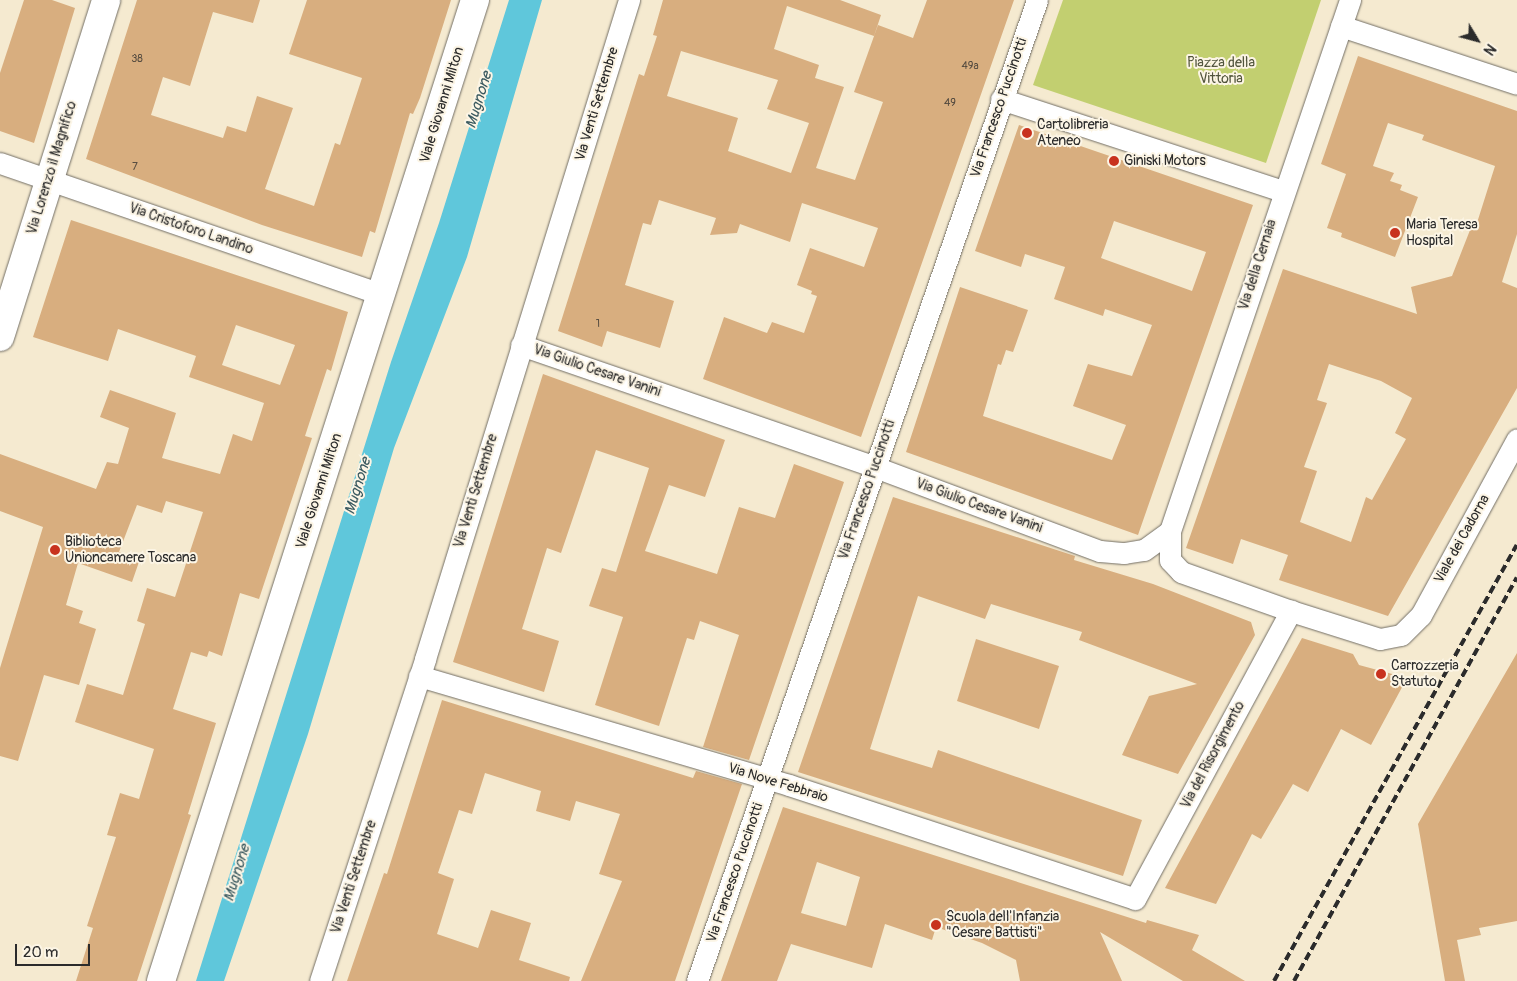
<!DOCTYPE html>
<style>
body{margin:0}
#map{position:relative;width:1517px;height:981px;overflow:hidden;background:#f5ead0;font-family:Pangolin,sans-serif}
div>[style]{position:absolute}
.green>*{inset:0;background:#c2cf70}
.water>*{inset:0;background:#5fc7db}
.building>*{inset:0;background:#d8ae7f}
.roads{filter:drop-shadow(0 0 1px #726e65) drop-shadow(0 0 1px #726e65)}
.street>*{height:21px;margin:-10.5px;padding:0 10.5px;transform-origin:10.5px;border-radius:10.5px;background:#fff}
.primary>*{height:28px;margin:-14px;padding:0 14px;transform-origin:14px;border-radius:14px;background:#fff}
.rail>*{height:4px;margin-top:-2px;transform-origin:0;background:repeating-linear-gradient(90deg,#2b2b2b 0 8px,transparent 0 12px)}
.dots>*{width:14px;height:14px;translate:-50% -50%;box-sizing:border-box;border:2px solid #fcf5e5;border-radius:50%}
span{translate:-50% -50%;white-space:nowrap;text-align:center;line-height:1.15;-webkit-text-stroke:4px #fcf5e5;paint-order:stroke}
.number-label{font-size:11px;color:#564c40}
.number-label span{-webkit-text-stroke-width:0}
.park-label{font-size:14px;color:#51543c}
.street-label{font-size:14px;color:#2b2b2b}
.poi-label{font-size:14px;color:#2b2b2b}
.left{translate:0 -50%;text-align:left}
.water-label{font-size:15px;color:#3b5a60;font-style:italic}
.north{position:absolute;left:1452px;top:15px;width:50px;height:50px;-webkit-text-stroke:4px #fcf5e5;paint-order:stroke;rotate:127deg;font-size:14px;font-weight:700;line-height:20px;text-align:center;color:#2b2b2b}
.north::after{content:'';display:block;margin:auto;width:18px;height:22px;background:#2b2b2b;clip-path:polygon(50% 0,100% 100%,50% 72%,0 100%)}
.scale{position:absolute;left:15px;top:944px;width:75px;height:22px;box-sizing:border-box;border:2px solid #2b2b2b;border-top:0;padding-left:6px;font-size:15px;line-height:18px;white-space:nowrap;color:#2b2b2b;-webkit-text-stroke:4px #fcf5e5;paint-order:stroke}
</style>
<div id="map">
<div class="green">
<div style="clip-path:polygon(1063px 0,1321px 0,1266px 163px,1033px 85px)"></div>
</div>
<div class="water">
<div style="clip-path:polygon(509px 0,542px 0,467px 257px,394px 448px,308px 734px,224px 981px,196px 981px,391px 362px,439px 223px)"></div>
</div>
<div class="building">
<div style="clip-path:polygon(24px 0,52px 0,75px 8px,34px 143px,0 131px,0 73px)"></div>
<div style="clip-path:polygon(137px 0,260px 0,253px 23px,213px 12px,190px 86px,163px 77px,151px 115px,223px 138px,227px 126px,246px 132px,257px 96px,293px 108px,265px 189px,314px 206px,335px 143px,340px 145px,362px 78px,289px 54px,307px 0,451px 0,420px 98px,413px 114px,410px 113px,375px 233px,370px 231px,362px 257px,262px 225px,86px 159px)"></div>
<div style="clip-path:polygon(evenodd,663px 0,840px 0,881px 15px,874px 36px,787px 6px,774px 49px,819px 65px,815px 78px,844px 87px,816px 168px,855px 180px,883px 102px,854px 92px,878px 25px,913px 38px,927px 0,1014px 0,861px 437px,703px 379px,724px 317px,767px 333px,772px 322px,804px 333px,817px 296px,811px 294px,812px 291px,797px 285px,810px 248px,864px 267px,878px 228px,802px 203px,790px 242px,740px 224px,737px 233px,710px 235px,716px 218px,659px 200px,651px 225px,643px 223px,625px 285px,674px 301px,660px 348px,607px 331px,602px 347px,558px 331px,639px 74px,644px 76px,657px 36px,653px 35px,663px 0,681px 51px,778px 80px,767px 109px,809px 123px,791px 173px,728px 151px,738px 118px,667px 96px,681px 51px)"></div>
<div style="clip-path:polygon(evenodd,1358px 56px,1517px 111px,1517px 234px,1502px 282px,1517px 288px,1517px 388px,1388px 616px,1279px 580px,1288px 555px,1241px 539px,1233px 564px,1186px 548px,1283px 269px,1417px 314px,1411px 287px,1452px 276px,1472px 225px,1476px 226px,1495px 166px,1422px 140px,1424px 135px,1388px 123px,1373px 166px,1394px 173px,1390px 181px,1402px 185px,1400px 190px,1418px 197px,1395px 257px,1341px 237px,1342px 233px,1327px 228px,1346px 174px,1321px 164px,1358px 56px,1329px 364px,1381px 381px,1412px 398px,1395px 433px,1406px 439px,1372px 500px,1366px 497px,1351px 542px,1300px 522px,1317px 471px,1304px 467px,1327px 403px,1317px 400px,1329px 364px)"></div>
<div style="clip-path:polygon(evenodd,1019px 125px,1253px 205px,1138px 535px,906px 452px,960px 287px,1028px 310px,1013px 352px,1006px 350px,1001px 365px,998px 364px,983px 416px,1112px 460px,1126px 425px,1073px 406px,1088px 364px,1132px 376px,1152px 325px,1105px 309px,1103px 316px,1054px 299px,1065px 267px,1025px 254px,1021px 267px,975px 251px,1019px 125px,1114px 221px,1206px 252px,1192px 291px,1101px 258px,1114px 221px)"></div>
<div style="clip-path:polygon(evenodd,71px 220px,348px 312px,331px 371px,327px 369px,305px 436px,312px 438px,259px 599px,240px 593px,222px 656px,209px 651px,207px 657px,191px 652px,173px 709px,216px 723px,188px 814px,191px 815px,137px 981px,76px 981px,93px 928px,87px 926px,116px 837px,107px 835px,120px 793px,139px 799px,154px 749px,75px 722px,87px 684px,123px 695px,145px 624px,137px 621px,147px 588px,175px 597px,203px 512px,166px 501px,162px 513px,137px 505px,119px 552px,140px 559px,132px 582px,78px 563px,66px 605px,83px 611px,79px 623px,96px 629px,79px 685px,44px 675px,18px 761px,0 756px,0 668px,43px 527px,0 511px,0 454px,96px 489px,107px 462px,118px 464px,129px 428px,100px 417px,110px 390px,176px 413px,162px 458px,220px 474px,233px 434px,252px 441px,264px 403px,189px 377px,196px 356px,118px 329px,108px 361px,33px 337px,71px 220px,236px 325px,295px 345px,280px 385px,222px 365px,236px 325px)"></div>
<div style="clip-path:polygon(543px 374px,725px 440px,705px 497px,669px 485px,645px 551px,717px 574px,739px 507px,775px 518px,794px 464px,844px 482px,749px 760px,703px 747px,739px 635px,700px 621px,694px 640px,687px 638px,659px 726px,595px 705px,623px 617px,589px 606px,602px 568px,616px 572px,649px 468px,596px 450px,561px 553px,547px 548px,522px 629px,559px 641px,544px 692px,453px 662px)"></div>
<div style="clip-path:polygon(893px 497px,1075px 556px,1074px 560px,1153px 584px,1251px 622px,1255px 635px,1178px 774px,1122px 755px,1149px 696px,1197px 684px,1079px 640px,1082px 632px,991px 604px,985px 619px,918px 596px,870px 749px,932px 768px,938px 750px,1142px 820px,1123px 876px,798px 772px)"></div>
<div style="clip-path:polygon(1302px 638px,1353px 654px,1359px 665px,1407px 678px,1371px 745px,1341px 729px,1308px 792px,1293px 784px,1261px 839px,1252px 834px,1216px 904px,1165px 888px)"></div>
<div style="clip-path:polygon(976px 639px,1059px 666px,1039px 729px,957px 701px)"></div>
<div style="clip-path:polygon(1517px 653px,1517px 921px,1479px 928px,1481px 935px,1457px 940px,1465px 981px,1445px 981px,1418px 824px)"></div>
<div style="clip-path:polygon(442px 700px,693px 778px,696px 771px,742px 784px,675px 981px,581px 981px,622px 881px,599px 874px,620px 814px,576px 801px,570px 821px,536px 811px,541px 791px,485px 773px,472px 814px,459px 810px,438px 873px,454px 879px,437px 934px,478px 948px,491px 910px,531px 923px,519px 960px,570px 977px,569px 981px,347px 981px,384px 873px,387px 874px)"></div>
<div style="clip-path:polygon(evenodd,783px 807px,1146px 923px,1147px 920px,1199px 935px,1192px 950px,1245px 981px,1183px 981px,1100px 932px,1122px 981px,1020px 981px,1016px 960px,982px 943px,936px 927px,932px 940px,885px 924px,872px 968px,791px 944px,777px 981px,721px 981px,783px 807px,817px 862px,860px 877px,846px 926px,801px 913px,817px 862px)"></div>
</div>
<div class="roads">
<div class="street">
<div style="left:1350px;top:0;width:561px;rotate:108.73deg"></div>
<div style="left:1170px;top:531px;width:29px;rotate:90deg"></div>
<div style="left:1170px;top:560px;width:16px;rotate:47deg"></div>
<div style="left:1181px;top:572px;width:117px;rotate:19.5deg"></div>
<div style="left:1291px;top:611px;width:93px;rotate:17.5deg"></div>
<div style="left:1380px;top:639px;width:21px;rotate:-11deg"></div>
<div style="left:1401px;top:635px;width:28px;rotate:-45deg"></div>
<div style="left:1421px;top:615px;width:200px;rotate:-61.4deg"></div>
<div style="left:1341px;top:26px;width:185px;rotate:18.2deg"></div>
<div style="left:1001px;top:99px;width:297px;rotate:18.1deg"></div>
<div style="left:0;top:163px;width:405px;rotate:19deg"></div>
<div style="left:521px;top:345px;width:374px;rotate:19deg"></div>
<div style="left:875px;top:467px;width:240px;rotate:20.5deg"></div>
<div style="left:1100px;top:551px;width:24px;rotate:5deg"></div>
<div style="left:1124px;top:553px;width:20px;rotate:-9deg"></div>
<div style="left:1144px;top:550px;width:32px;rotate:-36deg"></div>
<div style="left:419px;top:676px;width:386px;rotate:16.4deg"></div>
<div style="left:789px;top:785px;width:364px;rotate:18.2deg"></div>
<div style="left:1135px;top:899px;width:328px;rotate:-61.6deg"></div>
<div style="left:320px;top:981px;width:339px;rotate:-71.9deg"></div>
<div style="left:425px;top:659px;width:690px;rotate:-72.8deg"></div>
<div style="left:697px;top:981px;width:1038px;rotate:-70.88deg"></div>
</div>
<div class="primary">
<div style="left:0;top:337px;width:353px;rotate:-72.5deg"></div>
<div style="left:161px;top:981px;width:1030px;rotate:-72.25deg"></div>
</div>
</div>
<div class="rail">
<div style="left:1274px;top:981px;width:499px;rotate:-60.9deg"></div>
<div style="left:1294px;top:981px;width:461px;rotate:-61.1deg"></div>
</div>
<div class="dots">
<div style="left:1027px;top:133px;background:#c8321e"></div>
<div style="left:1114px;top:161px;background:#c8321e"></div>
<div style="left:1395px;top:233px;background:#c8321e"></div>
<div style="left:55px;top:550px;background:#c8321e"></div>
<div style="left:1381px;top:674px;background:#c8321e"></div>
<div style="left:936px;top:925px;background:#c8321e"></div>
</div>
<div class="number-label">
<span style="left:137px;top:59px">38</span>
<span style="left:970px;top:66px">49a</span>
<span style="left:950px;top:103px">49</span>
<span style="left:135px;top:167px">7</span>
<span style="left:598px;top:324px">1</span>
</div>
<div class="park-label">
<span style="left:1221px;top:71px">Piazza della<br>Vittoria</span>
</div>
<div class="street-label">
<span style="left:597px;top:104px;rotate:-73deg">Via Venti Settembre</span>
<span style="left:442px;top:105px;rotate:-73deg">Viale Giovanni Milton</span>
<span style="left:999px;top:108px;rotate:-71deg">Via Francesco Puccinotti</span>
<span style="left:52px;top:168px;rotate:-73deg">Via Lorenzo il Magnifico</span>
<span style="left:191px;top:229px;rotate:19deg">Via Cristoforo Landino</span>
<span style="left:1258px;top:265px;rotate:-72deg">Via della Cernaia</span>
<span style="left:597px;top:371px;rotate:19deg">Via Giulio Cesare Vanini</span>
<span style="left:867px;top:490px;rotate:-71deg">Via Francesco Puccinotti</span>
<span style="left:319px;top:491px;rotate:-72deg">Viale Giovanni Milton</span>
<span style="left:476px;top:491px;rotate:-73deg">Via Venti Settembre</span>
<span style="left:979px;top:506px;rotate:20deg">Via Giulio Cesare Vanini</span>
<span style="left:1462px;top:539px;rotate:-61deg">Viale dei Cadorna</span>
<span style="left:1213px;top:755px;rotate:-62deg">Via del Risorgimento</span>
<span style="left:778px;top:783px;rotate:17deg">Via Nove Febbraio</span>
<span style="left:735px;top:873px;rotate:-71deg">Via Francesco Puccinotti</span>
<span style="left:354px;top:877px;rotate:-72deg">Via Venti Settembre</span>
</div>
<div class="poi-label">
<span class="left" style="left:1037px;top:133px">Cartolibreria<br>Ateneo</span>
<span class="left" style="left:1124px;top:161px">Giniski Motors</span>
<span class="left" style="left:1406px;top:233px">Maria Teresa<br>Hospital</span>
<span class="left" style="left:65px;top:550px">Biblioteca<br>Unioncamere Toscana</span>
<span class="left" style="left:1391px;top:674px">Carrozzeria<br>Statuto</span>
<span class="left" style="left:946px;top:925px">Scuola dell'Infanzia<br>"Cesare Battisti"</span>
</div>
<div class="water-label">
<span style="left:479px;top:100px;rotate:-73deg">Mugnone</span>
<span style="left:358px;top:486px;rotate:-73deg">Mugnone</span>
<span style="left:237px;top:873px;rotate:-73deg">Mugnone</span>
</div>
<div class="north">N</div>
<div class="scale">20 m</div>
</div>
